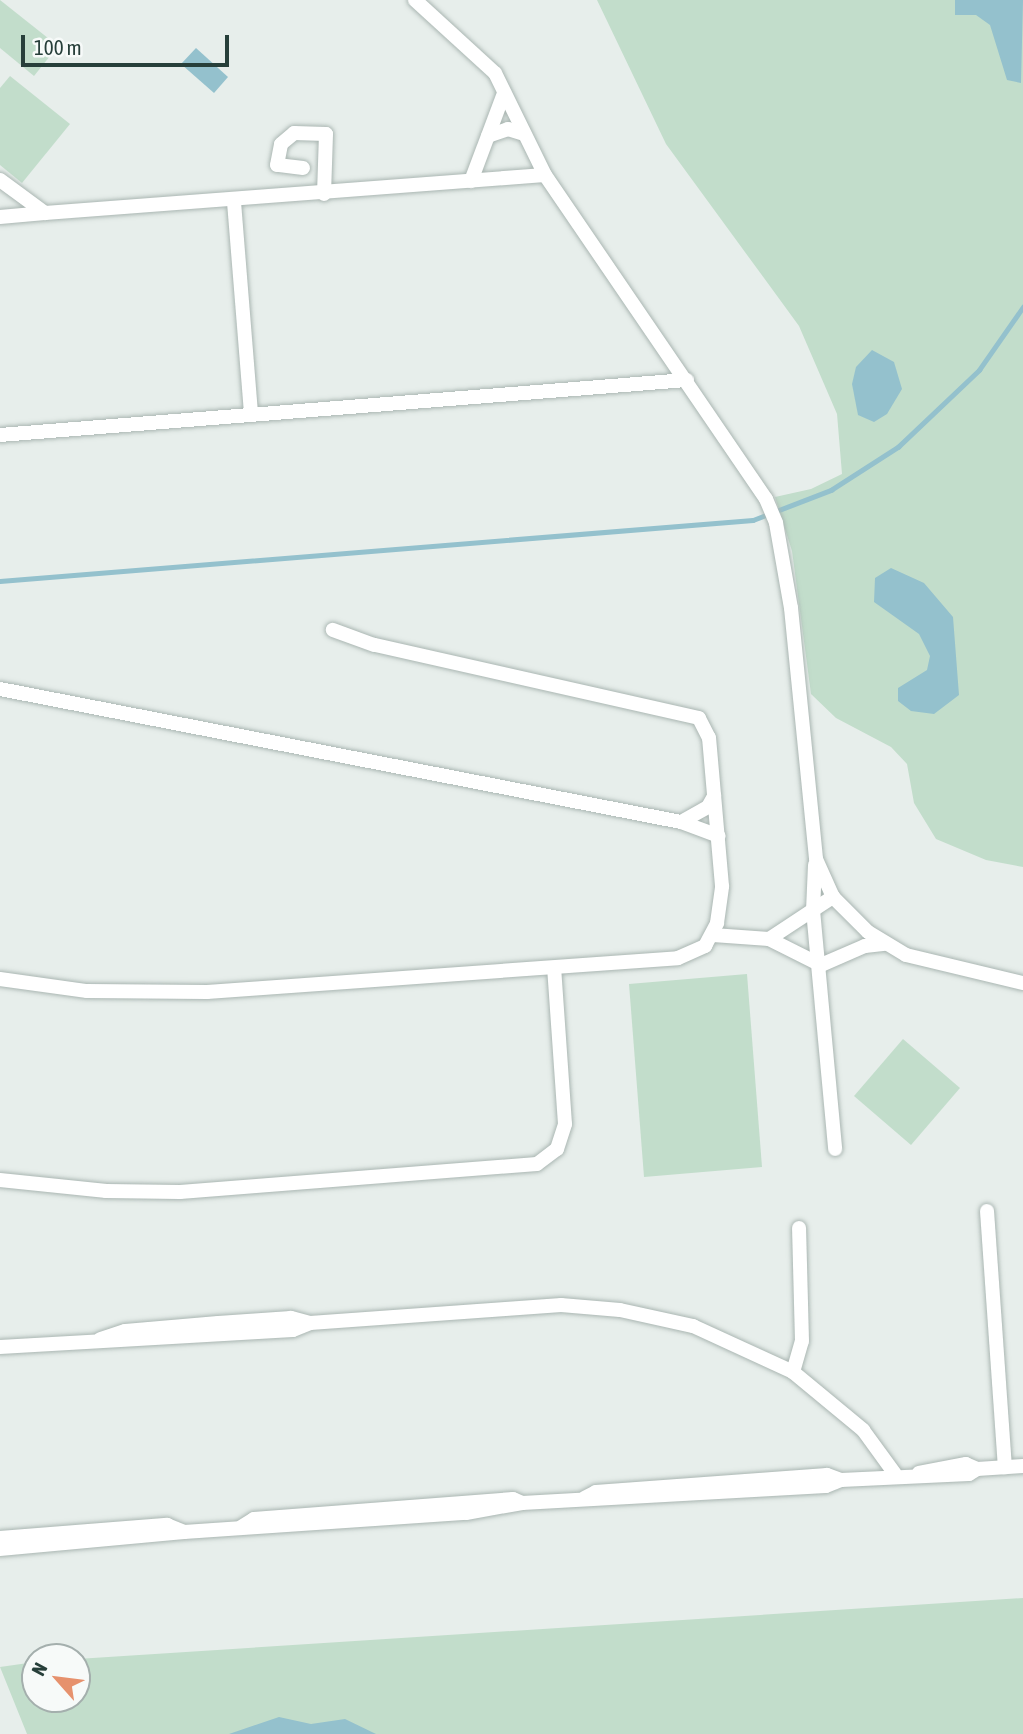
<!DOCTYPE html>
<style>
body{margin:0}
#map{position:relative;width:1023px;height:1734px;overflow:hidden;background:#e7eeeb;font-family:"Asap Condensed",sans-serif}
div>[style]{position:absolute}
.green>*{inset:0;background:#c2ddcb}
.water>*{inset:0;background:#94c1cd}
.stream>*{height:4.5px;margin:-2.25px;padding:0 2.25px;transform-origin:2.25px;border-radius:2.25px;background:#94c1cd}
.roads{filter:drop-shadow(0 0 2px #aab6b2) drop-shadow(0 0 2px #aab6b2)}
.minor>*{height:14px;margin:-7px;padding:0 7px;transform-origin:7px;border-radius:7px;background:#fff}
span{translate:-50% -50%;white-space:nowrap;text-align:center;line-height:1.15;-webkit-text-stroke:5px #f7faf9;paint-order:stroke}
.north{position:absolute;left:21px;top:1643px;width:70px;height:70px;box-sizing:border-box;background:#f7faf9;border:2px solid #a4afad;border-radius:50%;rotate:298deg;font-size:19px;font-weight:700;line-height:28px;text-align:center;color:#273f3a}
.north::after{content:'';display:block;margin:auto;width:24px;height:32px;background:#e6916d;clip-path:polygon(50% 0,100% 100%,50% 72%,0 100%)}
.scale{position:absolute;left:21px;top:35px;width:208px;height:32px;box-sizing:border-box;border:4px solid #273f3a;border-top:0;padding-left:9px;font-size:21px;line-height:24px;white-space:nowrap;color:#273f3a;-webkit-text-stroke:5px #f7faf9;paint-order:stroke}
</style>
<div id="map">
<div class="green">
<div style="clip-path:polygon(0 0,58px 46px,34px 76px,0 48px)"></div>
<div style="clip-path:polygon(597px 0,1023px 0,1023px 867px,986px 860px,936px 839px,914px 803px,907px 764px,891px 747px,836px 718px,811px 694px,792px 551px,775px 497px,811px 489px,842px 474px,837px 414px,799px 326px,666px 144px)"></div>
<div style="clip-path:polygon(10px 76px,70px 124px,22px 183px,0 165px,0 88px)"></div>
<div style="clip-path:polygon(747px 974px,762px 1167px,644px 1177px,629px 984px)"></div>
<div style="clip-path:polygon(903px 1039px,960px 1088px,911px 1145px,854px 1096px)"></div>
<div style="clip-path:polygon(1023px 1598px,1023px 1734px,27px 1734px,0 1667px,35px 1662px,35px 1699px,77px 1699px,77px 1659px)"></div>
</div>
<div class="water">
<div style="clip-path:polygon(955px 0,1023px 0,1021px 83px,1007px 80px,990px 25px,976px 15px,955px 15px)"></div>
<div style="clip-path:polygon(196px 48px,228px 77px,214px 93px,181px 64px)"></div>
<div style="clip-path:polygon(872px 350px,894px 362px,902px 389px,887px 414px,874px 422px,858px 415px,852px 384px,856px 367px)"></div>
<div style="clip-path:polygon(891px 568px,924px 583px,953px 617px,959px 695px,934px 714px,911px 711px,898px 701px,898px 688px,927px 670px,930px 656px,919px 634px,874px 602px,875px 578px)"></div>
<div style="clip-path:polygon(279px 1717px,311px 1724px,345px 1719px,376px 1734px,229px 1734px)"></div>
</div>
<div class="stream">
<div style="left:0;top:581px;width:755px;rotate:-4.63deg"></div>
<div style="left:753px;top:520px;width:84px;rotate:-21deg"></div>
<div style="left:831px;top:490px;width:80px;rotate:-32.7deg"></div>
<div style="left:898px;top:447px;width:112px;rotate:-43.5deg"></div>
<div style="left:979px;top:370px;width:77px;rotate:-55.1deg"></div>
</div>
<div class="roads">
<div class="minor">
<div style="left:415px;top:0;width:108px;rotate:42.4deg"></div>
<div style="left:495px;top:73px;width:114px;rotate:63.9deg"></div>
<div style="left:545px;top:175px;width:392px;rotate:55.7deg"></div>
<div style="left:766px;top:499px;width:26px;rotate:67deg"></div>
<div style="left:776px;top:523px;width:86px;rotate:80deg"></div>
<div style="left:791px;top:608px;width:252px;rotate:84.3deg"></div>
<div style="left:816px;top:859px;width:42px;rotate:65.9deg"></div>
<div style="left:833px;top:897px;width:49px;rotate:45deg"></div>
<div style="left:868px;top:932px;width:44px;rotate:31.2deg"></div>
<div style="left:906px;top:955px;width:120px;rotate:13.5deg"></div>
<div style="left:488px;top:136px;width:21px;rotate:-19deg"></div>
<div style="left:508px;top:129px;width:17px;rotate:17deg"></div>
<div style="left:303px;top:168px;width:26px;rotate:-173deg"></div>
<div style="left:277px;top:165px;width:21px;rotate:-79deg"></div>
<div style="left:281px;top:144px;width:17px;rotate:-40deg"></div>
<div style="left:294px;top:133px;width:32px;rotate:2deg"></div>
<div style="left:326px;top:134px;width:60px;rotate:91.9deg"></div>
<div style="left:0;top:180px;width:56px;rotate:36.3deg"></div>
<div style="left:45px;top:213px;width:501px;rotate:-4.35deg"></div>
<div style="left:471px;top:181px;width:94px;rotate:-69.4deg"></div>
<div style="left:234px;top:202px;width:212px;rotate:85.4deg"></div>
<div style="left:0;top:217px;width:45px;rotate:-5.1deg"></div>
<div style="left:0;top:435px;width:689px;rotate:-4.58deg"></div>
<div style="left:0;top:689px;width:694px;rotate:11.05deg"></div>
<div style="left:681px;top:822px;width:40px;rotate:20.2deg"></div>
<div style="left:681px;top:822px;width:31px;rotate:-29deg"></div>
<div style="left:708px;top:807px;width:13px;rotate:-61deg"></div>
<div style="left:815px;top:865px;width:45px;rotate:92.5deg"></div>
<div style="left:813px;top:910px;width:240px;rotate:84.7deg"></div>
<div style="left:713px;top:935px;width:56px;rotate:4.1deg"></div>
<div style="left:769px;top:939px;width:58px;rotate:26.6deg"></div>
<div style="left:821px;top:965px;width:48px;rotate:-23.4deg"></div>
<div style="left:865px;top:946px;width:20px;rotate:-6deg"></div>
<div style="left:769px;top:939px;width:77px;rotate:-33.3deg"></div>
<div style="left:0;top:979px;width:88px;rotate:7.9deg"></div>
<div style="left:87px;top:991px;width:120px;rotate:0.5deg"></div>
<div style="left:207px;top:992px;width:472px;rotate:-4.1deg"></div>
<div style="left:678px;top:958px;width:30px;rotate:-24deg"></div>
<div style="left:705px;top:946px;width:26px;rotate:-62deg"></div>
<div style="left:717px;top:923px;width:37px;rotate:-82deg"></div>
<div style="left:722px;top:886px;width:149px;rotate:-95deg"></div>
<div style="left:709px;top:738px;width:22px;rotate:-117deg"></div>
<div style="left:699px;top:718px;width:333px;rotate:-167.3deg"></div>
<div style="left:374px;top:645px;width:44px;rotate:-159.9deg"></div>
<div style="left:0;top:1180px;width:107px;rotate:5.9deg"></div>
<div style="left:106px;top:1191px;width:74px;rotate:0.8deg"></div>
<div style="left:180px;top:1192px;width:358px;rotate:-4.5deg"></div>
<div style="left:537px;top:1164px;width:25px;rotate:-37deg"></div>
<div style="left:557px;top:1149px;width:26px;rotate:-72deg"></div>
<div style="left:565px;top:1124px;width:156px;rotate:-94deg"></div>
<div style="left:987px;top:1211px;width:257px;rotate:86deg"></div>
<div style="left:310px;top:1323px;width:252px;rotate:-4.1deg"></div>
<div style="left:561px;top:1305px;width:59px;rotate:4.8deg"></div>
<div style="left:620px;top:1310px;width:75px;rotate:12.4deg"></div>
<div style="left:693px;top:1326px;width:110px;rotate:24.7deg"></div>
<div style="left:793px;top:1372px;width:91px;rotate:39.6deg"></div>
<div style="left:863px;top:1430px;width:54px;rotate:54deg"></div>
<div style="left:0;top:1347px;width:293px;rotate:-3.3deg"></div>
<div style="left:293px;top:1330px;width:18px;rotate:-22deg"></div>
<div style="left:310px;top:1323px;width:20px;rotate:-165deg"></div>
<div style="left:291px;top:1318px;width:73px;rotate:176.1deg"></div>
<div style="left:218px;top:1323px;width:93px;rotate:175.1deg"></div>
<div style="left:125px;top:1331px;width:26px;rotate:162deg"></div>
<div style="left:793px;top:1372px;width:32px;rotate:-74deg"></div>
<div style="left:802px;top:1341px;width:113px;rotate:-91.5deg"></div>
<div style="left:977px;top:1469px;width:46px;rotate:-3.7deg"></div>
<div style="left:841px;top:1480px;width:128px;rotate:-2.7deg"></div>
<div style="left:969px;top:1474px;width:9px;rotate:-32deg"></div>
<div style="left:977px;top:1469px;width:12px;rotate:-156deg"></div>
<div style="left:966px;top:1464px;width:48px;rotate:169.2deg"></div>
<div style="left:522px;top:1503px;width:304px;rotate:-3.2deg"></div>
<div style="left:826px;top:1486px;width:16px;rotate:-22deg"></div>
<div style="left:841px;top:1480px;width:15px;rotate:-160deg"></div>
<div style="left:827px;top:1475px;width:232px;rotate:175.8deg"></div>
<div style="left:596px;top:1492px;width:13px;rotate:153deg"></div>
<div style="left:184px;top:1532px;width:283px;rotate:-3.9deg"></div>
<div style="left:466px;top:1513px;width:57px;rotate:-10.1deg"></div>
<div style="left:522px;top:1503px;width:10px;rotate:-156deg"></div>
<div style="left:513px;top:1499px;width:260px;rotate:175.6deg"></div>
<div style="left:254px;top:1519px;width:15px;rotate:148deg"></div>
<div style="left:0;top:1538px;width:168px;rotate:-4.5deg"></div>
<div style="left:167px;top:1525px;width:18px;rotate:22deg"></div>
<div style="left:184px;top:1532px;width:185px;rotate:174.7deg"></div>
</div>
</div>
<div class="north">N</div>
<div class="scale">100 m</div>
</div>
